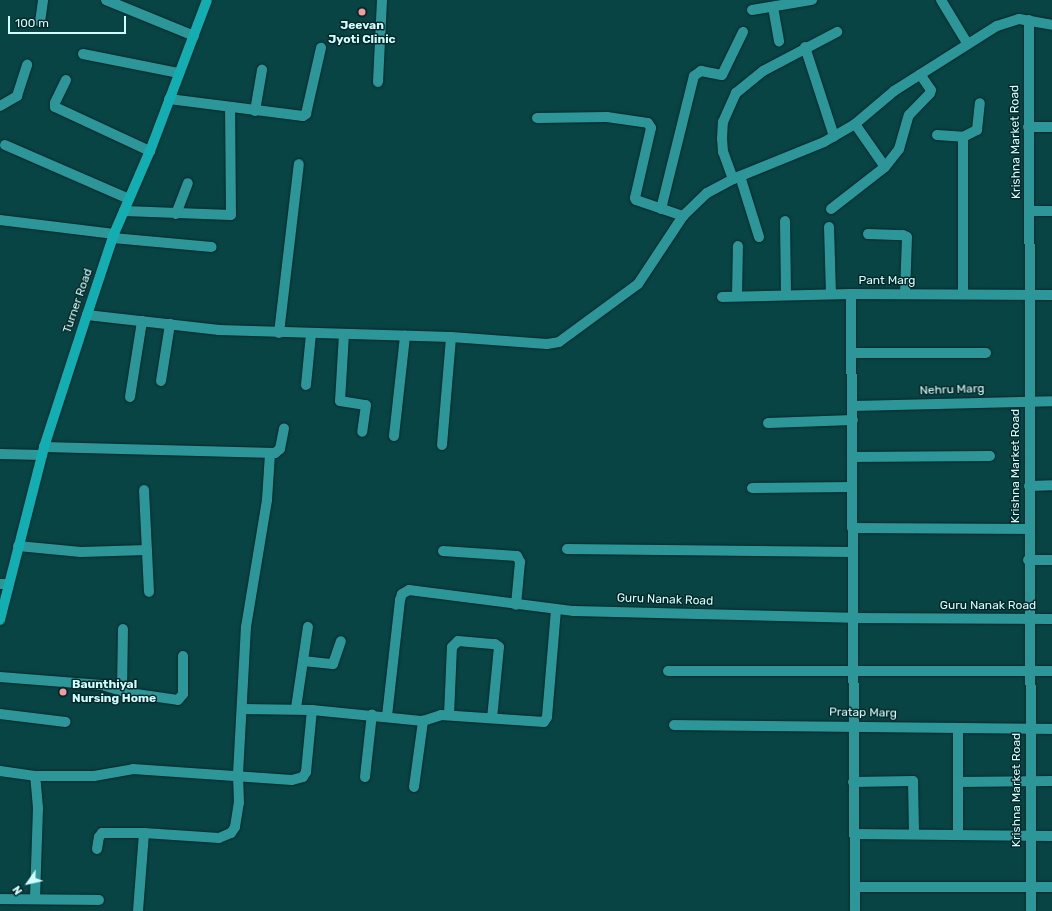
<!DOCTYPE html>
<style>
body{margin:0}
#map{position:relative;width:1052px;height:911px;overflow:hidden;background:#094445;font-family:Rubik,sans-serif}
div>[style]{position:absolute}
.roads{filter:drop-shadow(0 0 1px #072728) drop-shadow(0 0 1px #072728)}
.minor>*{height:10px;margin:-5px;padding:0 5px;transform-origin:5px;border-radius:5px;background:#2d9698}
.major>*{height:10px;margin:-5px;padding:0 5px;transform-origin:5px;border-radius:5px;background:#13aeb1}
.dots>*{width:11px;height:11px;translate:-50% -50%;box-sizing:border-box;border:2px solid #072728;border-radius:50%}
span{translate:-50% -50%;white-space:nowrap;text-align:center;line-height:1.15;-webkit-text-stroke:3px #072728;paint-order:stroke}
.poi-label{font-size:12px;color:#d0fdfd;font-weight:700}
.left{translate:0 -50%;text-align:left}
.street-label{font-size:12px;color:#d0fdfd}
.north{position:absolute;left:8px;top:863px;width:40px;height:40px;-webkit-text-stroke:3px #072728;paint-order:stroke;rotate:236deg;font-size:11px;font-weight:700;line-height:16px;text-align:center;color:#d0fdfd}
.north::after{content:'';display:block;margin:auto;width:14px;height:18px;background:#d0fdfd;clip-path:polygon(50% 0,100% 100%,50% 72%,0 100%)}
.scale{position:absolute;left:8px;top:16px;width:118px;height:18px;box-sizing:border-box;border:2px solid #d0fdfd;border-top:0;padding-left:5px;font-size:12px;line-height:14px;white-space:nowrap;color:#d0fdfd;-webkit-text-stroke:3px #072728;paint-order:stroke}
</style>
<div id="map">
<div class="roads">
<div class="minor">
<div style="left:106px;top:0;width:95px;rotate:22.2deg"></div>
<div style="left:941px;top:0;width:50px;rotate:58.8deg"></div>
<div style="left:773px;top:7px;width:35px;rotate:80deg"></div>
<div style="left:752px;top:10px;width:61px;rotate:-9.5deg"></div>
<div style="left:1029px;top:20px;width:891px;rotate:89.87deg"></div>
<div style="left:40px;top:22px;width:22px;rotate:-82deg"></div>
<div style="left:805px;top:47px;width:94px;rotate:72deg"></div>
<div style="left:83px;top:54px;width:98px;rotate:11.2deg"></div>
<div style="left:66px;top:80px;width:25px;rotate:116deg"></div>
<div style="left:55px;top:103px;width:4px;rotate:90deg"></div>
<div style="left:55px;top:107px;width:105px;rotate:24.9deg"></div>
<div style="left:378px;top:82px;width:82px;rotate:-87.2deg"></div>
<div style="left:169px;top:99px;width:135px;rotate:7.2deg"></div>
<div style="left:303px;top:116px;width:4px;rotate:-34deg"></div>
<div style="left:306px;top:114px;width:68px;rotate:-77.2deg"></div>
<div style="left:0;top:106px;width:20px;rotate:-30deg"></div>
<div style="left:17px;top:96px;width:33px;rotate:-72deg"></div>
<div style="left:255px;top:111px;width:42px;rotate:-80.3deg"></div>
<div style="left:537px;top:118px;width:70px;rotate:-0.8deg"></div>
<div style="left:607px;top:117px;width:41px;rotate:8.3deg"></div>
<div style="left:648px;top:123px;width:6px;rotate:59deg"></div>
<div style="left:651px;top:128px;width:72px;rotate:102.9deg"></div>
<div style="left:635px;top:198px;width:2px;rotate:63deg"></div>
<div style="left:636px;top:200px;width:50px;rotate:18.8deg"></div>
<div style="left:855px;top:124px;width:52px;rotate:55.1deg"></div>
<div style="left:1028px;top:127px;width:24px"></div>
<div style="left:937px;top:135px;width:26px;rotate:4deg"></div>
<div style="left:963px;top:137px;width:157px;rotate:90deg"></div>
<div style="left:963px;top:137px;width:16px;rotate:-27deg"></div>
<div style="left:977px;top:130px;width:27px;rotate:-84deg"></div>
<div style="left:5px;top:145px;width:135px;rotate:23.5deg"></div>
<div style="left:740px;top:176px;width:64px;rotate:72.7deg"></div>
<div style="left:733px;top:179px;width:29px;rotate:-110deg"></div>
<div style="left:723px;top:152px;width:13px;rotate:-94deg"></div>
<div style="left:722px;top:139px;width:17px;rotate:-87deg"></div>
<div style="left:723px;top:122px;width:32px;rotate:-66deg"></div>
<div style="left:736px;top:93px;width:35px;rotate:-39deg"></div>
<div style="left:763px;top:71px;width:84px;rotate:-27.8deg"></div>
<div style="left:661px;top:209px;width:137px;rotate:-76.1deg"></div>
<div style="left:694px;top:76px;width:9px;rotate:-36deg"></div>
<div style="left:701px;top:71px;width:21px;rotate:11deg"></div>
<div style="left:722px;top:75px;width:48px;rotate:-64deg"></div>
<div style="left:831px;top:209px;width:68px;rotate:-37.9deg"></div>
<div style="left:885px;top:167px;width:23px;rotate:-52deg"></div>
<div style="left:899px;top:149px;width:35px;rotate:-74deg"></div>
<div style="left:909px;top:115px;width:30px;rotate:-46deg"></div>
<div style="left:930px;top:93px;width:3px;rotate:-72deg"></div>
<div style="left:931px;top:90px;width:19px;rotate:-125deg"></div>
<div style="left:124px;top:211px;width:107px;rotate:2.1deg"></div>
<div style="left:231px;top:215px;width:108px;rotate:-90.5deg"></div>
<div style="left:1030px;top:211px;width:22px"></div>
<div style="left:176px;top:214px;width:33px;rotate:-69deg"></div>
<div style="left:0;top:220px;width:115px;rotate:7deg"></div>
<div style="left:785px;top:221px;width:74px;rotate:89.2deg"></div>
<div style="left:829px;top:227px;width:67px;rotate:88.3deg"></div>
<div style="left:868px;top:234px;width:35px;rotate:2deg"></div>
<div style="left:903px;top:235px;width:4px;rotate:27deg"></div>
<div style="left:907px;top:237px;width:57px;rotate:92deg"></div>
<div style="left:113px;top:238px;width:99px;rotate:5.2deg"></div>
<div style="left:851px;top:294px;width:617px;rotate:89.63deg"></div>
<div style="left:737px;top:296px;width:50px;rotate:-88.9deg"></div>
<div style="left:722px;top:297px;width:129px;rotate:-1.3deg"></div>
<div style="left:851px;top:294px;width:201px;rotate:0.3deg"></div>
<div style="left:87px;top:315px;width:133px;rotate:6.5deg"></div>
<div style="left:219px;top:330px;width:232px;rotate:1.7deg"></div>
<div style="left:451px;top:337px;width:96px;rotate:4.2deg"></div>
<div style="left:547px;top:344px;width:12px;rotate:-9deg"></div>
<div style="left:559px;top:342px;width:98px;rotate:-36.3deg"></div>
<div style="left:638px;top:284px;width:82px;rotate:-56.5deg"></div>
<div style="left:683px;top:216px;width:33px;rotate:-44deg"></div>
<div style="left:707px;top:193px;width:30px;rotate:-28deg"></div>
<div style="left:733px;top:179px;width:98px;rotate:-22.1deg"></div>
<div style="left:824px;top:142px;width:36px;rotate:-30deg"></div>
<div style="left:855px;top:124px;width:51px;rotate:-40.2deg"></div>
<div style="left:894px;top:91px;width:122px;rotate:-32.3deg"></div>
<div style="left:997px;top:26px;width:23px;rotate:-18deg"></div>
<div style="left:1019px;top:19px;width:34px;rotate:10deg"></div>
<div style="left:279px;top:333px;width:170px;rotate:-83.3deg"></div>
<div style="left:344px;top:334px;width:67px;rotate:93.4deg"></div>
<div style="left:340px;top:401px;width:26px;rotate:9deg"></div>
<div style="left:366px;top:405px;width:27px;rotate:98deg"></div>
<div style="left:852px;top:353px;width:134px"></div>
<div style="left:161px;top:381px;width:58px;rotate:-81deg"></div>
<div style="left:306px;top:385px;width:51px;rotate:-84.4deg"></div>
<div style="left:130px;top:397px;width:77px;rotate:-81deg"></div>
<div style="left:853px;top:406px;width:199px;rotate:-1.4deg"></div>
<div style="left:768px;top:423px;width:85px;rotate:-2deg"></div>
<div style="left:394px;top:436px;width:101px;rotate:-83.7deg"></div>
<div style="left:442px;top:445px;width:108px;rotate:-85.2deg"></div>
<div style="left:44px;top:447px;width:231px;rotate:1.5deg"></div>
<div style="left:275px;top:453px;width:6px;rotate:-39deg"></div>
<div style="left:280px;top:449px;width:21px;rotate:-79deg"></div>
<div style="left:0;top:454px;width:42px;rotate:1.4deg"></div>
<div style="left:852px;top:457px;width:138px;rotate:-0.4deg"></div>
<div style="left:1029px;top:486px;width:23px;rotate:-2deg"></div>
<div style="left:752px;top:488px;width:100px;rotate:-0.6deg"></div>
<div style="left:144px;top:490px;width:102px;rotate:87.2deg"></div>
<div style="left:852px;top:528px;width:177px;rotate:0.3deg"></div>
<div style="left:18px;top:546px;width:63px;rotate:5.4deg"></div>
<div style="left:81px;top:552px;width:66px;rotate:-1.7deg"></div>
<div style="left:567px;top:549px;width:285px;rotate:0.6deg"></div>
<div style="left:443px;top:551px;width:74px;rotate:3.9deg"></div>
<div style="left:517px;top:556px;width:7px;rotate:63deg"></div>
<div style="left:520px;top:562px;width:43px;rotate:95.3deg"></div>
<div style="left:1028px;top:560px;width:24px"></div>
<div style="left:0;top:584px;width:8px"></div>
<div style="left:303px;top:661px;width:30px;rotate:6deg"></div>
<div style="left:333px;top:664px;width:24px;rotate:-71deg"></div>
<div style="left:668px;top:671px;width:384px"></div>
<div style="left:0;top:677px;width:102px;rotate:4.5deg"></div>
<div style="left:102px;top:685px;width:28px;rotate:17deg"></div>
<div style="left:129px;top:693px;width:49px;rotate:8.1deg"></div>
<div style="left:178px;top:700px;width:8px;rotate:-50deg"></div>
<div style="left:183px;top:694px;width:38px;rotate:-90deg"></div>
<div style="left:122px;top:691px;width:62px;rotate:-89.1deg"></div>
<div style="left:296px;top:708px;width:82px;rotate:-81.6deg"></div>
<div style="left:243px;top:709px;width:69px;rotate:0.8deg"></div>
<div style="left:0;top:714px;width:66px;rotate:6.9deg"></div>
<div style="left:449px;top:715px;width:68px;rotate:-87.5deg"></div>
<div style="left:452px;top:647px;width:8px;rotate:-45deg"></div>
<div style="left:458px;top:641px;width:37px;rotate:5deg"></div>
<div style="left:495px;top:644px;width:5px;rotate:37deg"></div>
<div style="left:499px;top:647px;width:71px;rotate:95.6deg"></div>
<div style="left:387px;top:716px;width:117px;rotate:-83.6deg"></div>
<div style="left:400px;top:600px;width:6px;rotate:-72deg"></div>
<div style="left:402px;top:594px;width:8px;rotate:-30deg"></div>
<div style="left:409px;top:590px;width:166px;rotate:7.3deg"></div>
<div style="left:574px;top:611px;width:278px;rotate:1.4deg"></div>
<div style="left:852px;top:618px;width:200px;rotate:0.3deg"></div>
<div style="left:674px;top:725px;width:378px;rotate:0.6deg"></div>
<div style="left:958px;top:728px;width:107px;rotate:90deg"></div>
<div style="left:0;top:771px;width:35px;rotate:8deg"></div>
<div style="left:35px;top:776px;width:59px"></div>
<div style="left:94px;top:776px;width:40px;rotate:-10deg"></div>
<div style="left:133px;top:769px;width:159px;rotate:4deg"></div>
<div style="left:292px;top:780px;width:11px;rotate:-15deg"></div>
<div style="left:303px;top:777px;width:6px;rotate:-59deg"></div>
<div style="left:306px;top:772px;width:62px;rotate:-84.5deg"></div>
<div style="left:312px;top:710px;width:112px;rotate:5.7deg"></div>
<div style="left:423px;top:721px;width:19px;rotate:-18deg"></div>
<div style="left:441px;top:715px;width:103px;rotate:3.9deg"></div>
<div style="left:544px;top:722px;width:6px;rotate:-59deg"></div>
<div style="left:547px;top:717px;width:107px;rotate:-85.2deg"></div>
<div style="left:365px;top:777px;width:63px;rotate:-83.7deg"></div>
<div style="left:853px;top:782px;width:60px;rotate:-1deg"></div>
<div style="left:913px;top:781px;width:53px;rotate:88.9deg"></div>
<div style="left:958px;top:782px;width:94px;rotate:-0.6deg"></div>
<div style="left:414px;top:787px;width:67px;rotate:-82.2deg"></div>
<div style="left:144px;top:833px;width:75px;rotate:3.8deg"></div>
<div style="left:219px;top:838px;width:13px;rotate:-23deg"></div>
<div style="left:231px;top:833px;width:7px;rotate:-56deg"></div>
<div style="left:235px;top:827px;width:24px;rotate:-81deg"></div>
<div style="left:239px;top:803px;width:29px;rotate:-92deg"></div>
<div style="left:238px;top:774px;width:147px;rotate:-86.9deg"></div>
<div style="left:246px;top:627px;width:129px;rotate:-80.6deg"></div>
<div style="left:267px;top:500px;width:47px;rotate:-86.3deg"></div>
<div style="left:854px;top:834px;width:198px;rotate:0.6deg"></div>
<div style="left:97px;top:849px;width:12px;rotate:-81deg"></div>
<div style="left:99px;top:837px;width:5px;rotate:-53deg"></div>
<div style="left:102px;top:833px;width:42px"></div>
<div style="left:144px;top:833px;width:78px;rotate:94.4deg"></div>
<div style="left:855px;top:887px;width:197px"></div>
<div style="left:35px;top:898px;width:90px;rotate:-88.1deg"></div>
<div style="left:38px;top:808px;width:32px;rotate:-95deg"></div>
<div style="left:0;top:899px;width:99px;rotate:0.6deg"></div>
</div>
<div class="major">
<div style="left:0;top:620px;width:179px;rotate:-75.7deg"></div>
<div style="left:44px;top:447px;width:139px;rotate:-72deg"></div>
<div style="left:87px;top:315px;width:85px;rotate:-71.6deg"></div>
<div style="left:114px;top:234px;width:90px;rotate:-66.6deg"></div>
<div style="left:150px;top:151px;width:161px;rotate:-69.3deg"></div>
</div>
</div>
<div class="dots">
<div style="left:362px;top:12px;background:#f49b9f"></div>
<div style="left:63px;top:692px;background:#f49b9f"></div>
</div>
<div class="poi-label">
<span style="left:362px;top:33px">Jeevan<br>Jyoti Clinic</span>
<span class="left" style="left:72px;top:692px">Baunthiyal<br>Nursing Home</span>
</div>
<div class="street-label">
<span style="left:1016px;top:142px;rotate:-91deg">Krishna Market Road</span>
<span style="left:887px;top:281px">Pant Marg</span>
<span style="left:78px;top:301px;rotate:-71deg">Turner Road</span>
<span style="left:952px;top:390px;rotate:-2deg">Nehru Marg</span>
<span style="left:1016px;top:466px;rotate:-90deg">Krishna Market Road</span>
<span style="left:665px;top:600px;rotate:2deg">Guru Nanak Road</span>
<span style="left:988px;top:606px">Guru Nanak Road</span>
<span style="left:863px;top:713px;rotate:1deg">Pratap Marg</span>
<span style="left:1017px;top:790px;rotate:-90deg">Krishna Market Road</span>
</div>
<div class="north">N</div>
<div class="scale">100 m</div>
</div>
